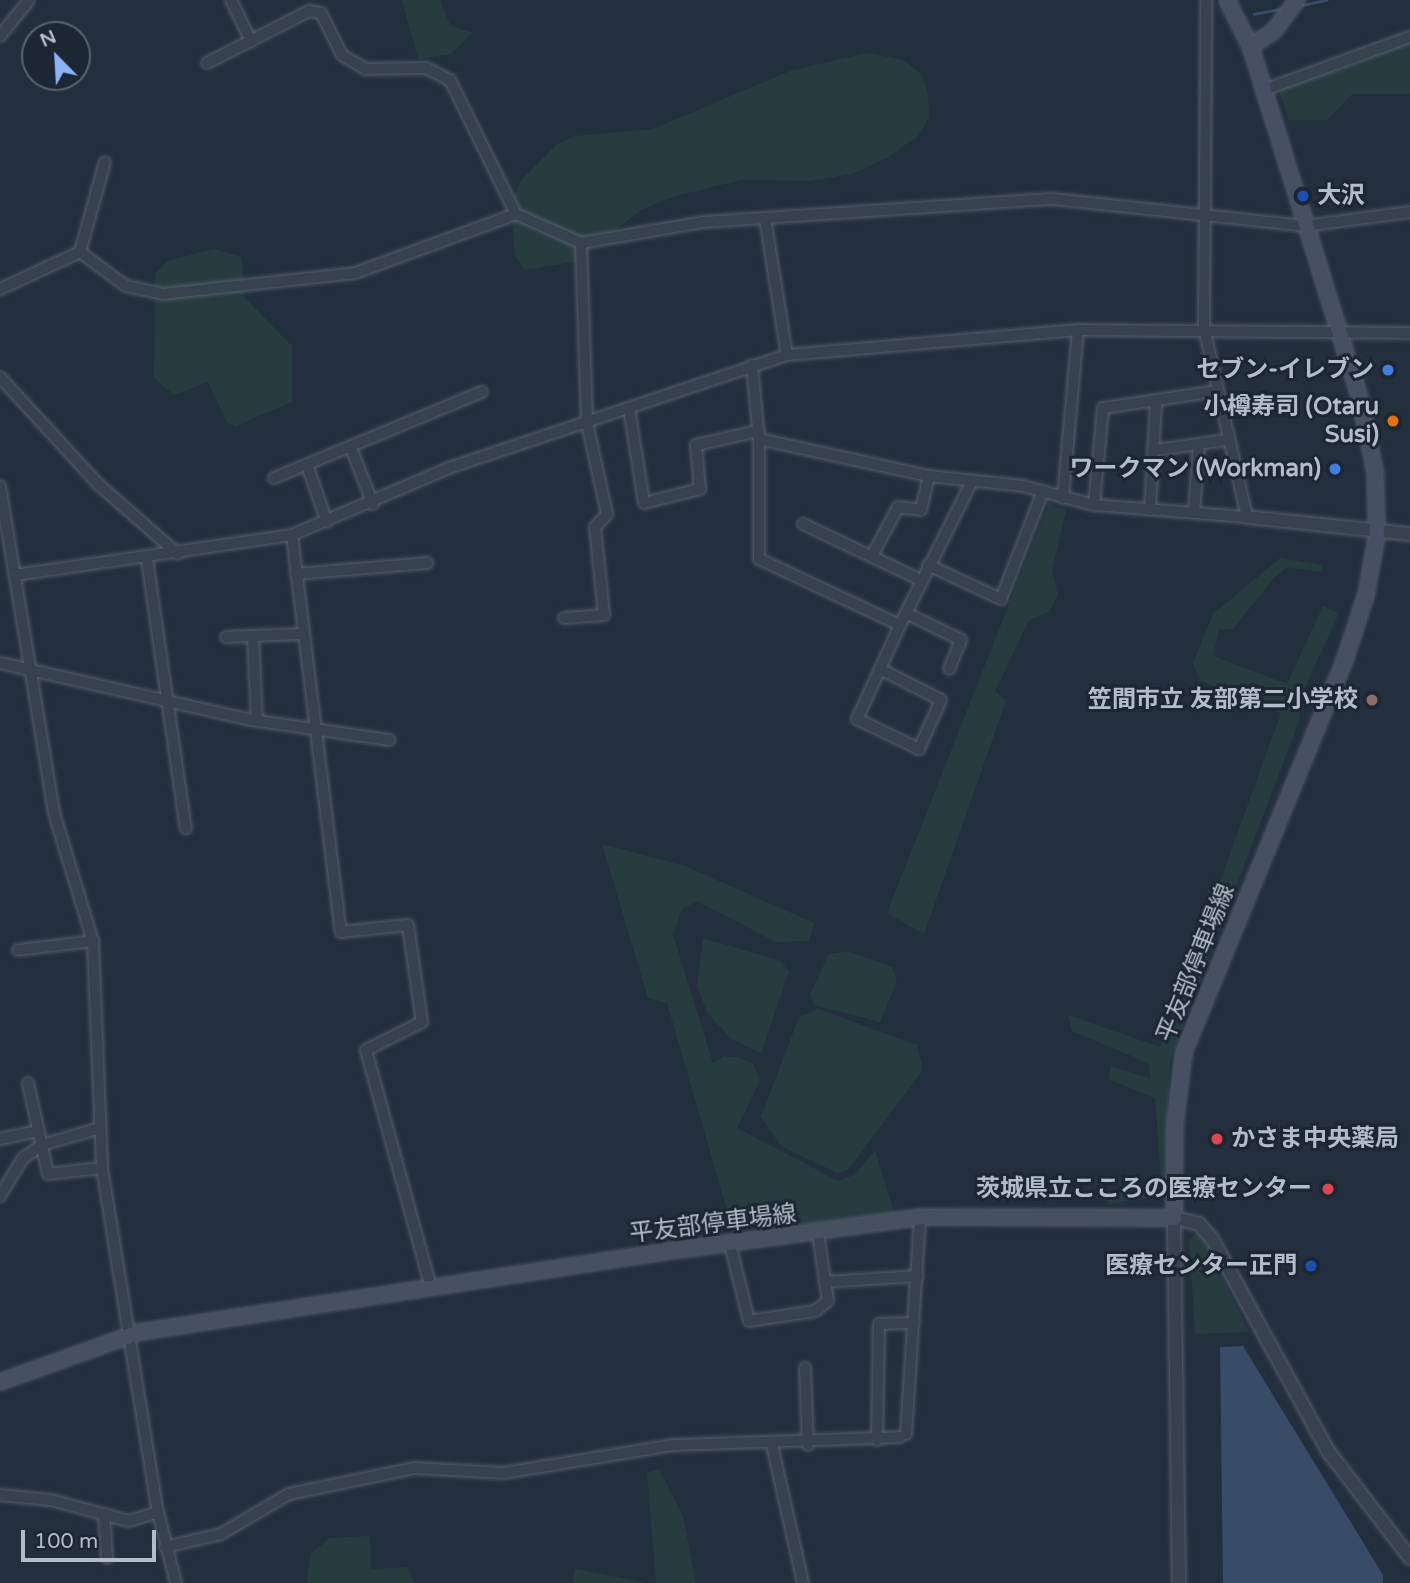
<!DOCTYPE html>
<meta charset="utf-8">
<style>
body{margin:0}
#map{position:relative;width:1410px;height:1583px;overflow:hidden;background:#242f3e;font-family:"Varela Round","Noto Sans JP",sans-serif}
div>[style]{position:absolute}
.green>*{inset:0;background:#263c3f}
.water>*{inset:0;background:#394c67}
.stream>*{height:2.5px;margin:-1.25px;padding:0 1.25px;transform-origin:1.25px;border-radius:1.25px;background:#394c67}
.roads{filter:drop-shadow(0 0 2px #565f6c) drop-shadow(0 0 2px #565f6c)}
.minor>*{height:10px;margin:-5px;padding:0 5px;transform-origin:5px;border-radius:5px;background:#38414e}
.tertiary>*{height:12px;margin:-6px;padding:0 6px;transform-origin:6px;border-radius:6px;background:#38414e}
.secondary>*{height:14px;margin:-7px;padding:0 7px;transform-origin:7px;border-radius:7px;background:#465061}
.dots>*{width:19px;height:19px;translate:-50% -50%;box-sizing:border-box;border:4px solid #1d2633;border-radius:50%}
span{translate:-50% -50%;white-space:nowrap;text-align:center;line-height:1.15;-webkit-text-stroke:6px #1d2633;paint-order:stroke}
.poi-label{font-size:24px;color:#b4bcc9;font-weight:700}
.left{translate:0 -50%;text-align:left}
.right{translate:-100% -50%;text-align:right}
.street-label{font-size:24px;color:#b4bcc9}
.north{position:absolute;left:21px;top:21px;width:70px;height:70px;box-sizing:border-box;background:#1d2633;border:2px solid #59626f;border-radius:50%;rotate:336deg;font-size:19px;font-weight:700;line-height:28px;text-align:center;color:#b4bcc9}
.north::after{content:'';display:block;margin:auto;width:24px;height:32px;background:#8ab4f8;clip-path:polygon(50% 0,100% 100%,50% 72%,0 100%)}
.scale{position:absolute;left:21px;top:1530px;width:135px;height:32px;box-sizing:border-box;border:4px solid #b4bcc9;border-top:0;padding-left:9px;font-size:21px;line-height:24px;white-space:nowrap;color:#b4bcc9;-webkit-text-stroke:5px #1d2633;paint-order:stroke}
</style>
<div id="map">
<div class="green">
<div style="clip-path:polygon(402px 0,440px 0,450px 25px,472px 33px,451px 54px,418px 59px)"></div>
<div style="clip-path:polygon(1410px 41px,1410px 94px,1352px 94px,1327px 120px,1289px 120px,1275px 80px,1349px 66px)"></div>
<div style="clip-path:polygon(867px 53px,903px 60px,922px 75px,928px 94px,929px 117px,918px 136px,887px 158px,852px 174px,810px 181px,741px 180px,672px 197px,641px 210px,574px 262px,525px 270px,515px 255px,511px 204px,521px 180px,557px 144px,575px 136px,653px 129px,790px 71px)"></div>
<div style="clip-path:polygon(214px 249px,242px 257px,244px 297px,292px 346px,292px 402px,236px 426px,227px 423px,208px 382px,174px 395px,154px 378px,155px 274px,167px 261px)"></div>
<div style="clip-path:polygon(1049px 503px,1066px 510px,1052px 571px,1058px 595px,1049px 612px,1029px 620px,995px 691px,1006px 701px,924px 934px,887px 913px)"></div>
<div style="clip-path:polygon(1280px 558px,1322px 565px,1321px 572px,1287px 567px,1274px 578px,1233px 629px,1219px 629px,1213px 656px,1287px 684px,1323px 606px,1339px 613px,1302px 694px,1299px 721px,1170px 1060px,1164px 1196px,1109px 1204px,1104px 1195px,1161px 1181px,1155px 1098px,1108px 1079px,1111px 1066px,1151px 1079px,1148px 1063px,1072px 1031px,1068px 1015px,1160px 1047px,1281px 713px,1200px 681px,1193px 663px,1213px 614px)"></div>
<div style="clip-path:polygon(602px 844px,685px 866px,814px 923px,809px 941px,776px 942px,697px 901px,682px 909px,673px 935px,713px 1063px,724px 1056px,740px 1058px,753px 1064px,760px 1080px,737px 1128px,838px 1181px,854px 1175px,875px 1151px,894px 1212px,802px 1224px,794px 1204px,730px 1220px,667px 1003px,648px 998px)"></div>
<div style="clip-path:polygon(703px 938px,781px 961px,789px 972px,761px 1053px,731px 1039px,707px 1012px,697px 986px)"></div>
<div style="clip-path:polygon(848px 951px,892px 967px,897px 981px,880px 1022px,814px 1005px,810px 994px,829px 954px)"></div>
<div style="clip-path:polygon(818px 1009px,917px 1045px,923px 1070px,848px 1170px,837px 1173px,781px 1146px,761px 1117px,799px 1017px)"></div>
<div style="clip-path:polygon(1198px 1232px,1205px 1243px,1249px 1332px,1195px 1334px,1189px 1240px)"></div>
<div style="clip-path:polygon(659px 1469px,683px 1516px,696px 1583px,656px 1583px,647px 1473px)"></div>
<div style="clip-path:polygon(370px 1536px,371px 1569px,408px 1567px,414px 1583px,307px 1583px,310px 1554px,330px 1538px)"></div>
<div style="clip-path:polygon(575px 1569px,647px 1583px,573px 1583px)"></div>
</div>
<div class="water">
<div style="clip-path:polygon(1243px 1346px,1383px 1575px,1383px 1583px,1223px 1583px,1220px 1347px)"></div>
</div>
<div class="stream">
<div style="left:1302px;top:5px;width:25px;rotate:-12deg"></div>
<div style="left:1254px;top:14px;width:32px;rotate:-11deg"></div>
</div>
<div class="roads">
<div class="minor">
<div style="left:231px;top:0;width:46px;rotate:64deg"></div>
<div style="left:0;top:36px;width:46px;rotate:-51.1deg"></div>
<div style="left:207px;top:63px;width:114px;rotate:-27deg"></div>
<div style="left:309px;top:11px;width:12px;rotate:9deg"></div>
<div style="left:321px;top:13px;width:47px;rotate:63.4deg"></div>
<div style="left:342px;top:55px;width:27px;rotate:31deg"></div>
<div style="left:365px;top:69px;width:61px;rotate:-0.9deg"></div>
<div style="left:426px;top:68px;width:27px;rotate:27deg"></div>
<div style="left:450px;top:80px;width:149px;rotate:63.8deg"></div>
<div style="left:516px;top:214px;width:71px;rotate:24deg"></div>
<div style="left:581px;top:243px;width:125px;rotate:-9.7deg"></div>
<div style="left:704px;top:222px;width:350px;rotate:-3.8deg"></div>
<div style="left:1053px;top:199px;width:253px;rotate:6.1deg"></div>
<div style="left:1305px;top:226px;width:106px;rotate:-7.6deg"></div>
<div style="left:1264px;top:90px;width:155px;rotate:-20deg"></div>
<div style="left:765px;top:218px;width:139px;rotate:80.9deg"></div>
<div style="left:80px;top:252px;width:93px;rotate:-74.5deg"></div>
<div style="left:0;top:289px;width:88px;rotate:-24.8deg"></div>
<div style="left:80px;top:252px;width:57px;rotate:36.5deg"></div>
<div style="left:126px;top:286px;width:38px;rotate:12deg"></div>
<div style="left:163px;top:294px;width:193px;rotate:-6.2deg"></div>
<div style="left:355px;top:273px;width:171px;rotate:-20.1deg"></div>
<div style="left:752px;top:365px;width:74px;rotate:84.6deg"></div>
<div style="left:759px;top:439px;width:174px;rotate:12.3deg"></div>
<div style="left:929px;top:476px;width:95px;rotate:6.1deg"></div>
<div style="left:1023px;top:486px;width:73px;rotate:15deg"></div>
<div style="left:1094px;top:505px;width:153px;rotate:4.5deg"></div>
<div style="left:1247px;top:517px;width:195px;rotate:-102.8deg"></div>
<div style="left:1204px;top:327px;width:327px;rotate:-89.6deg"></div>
<div style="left:0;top:377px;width:145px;rotate:47.5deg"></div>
<div style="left:98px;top:484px;width:106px;rotate:41.2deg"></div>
<div style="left:629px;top:408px;width:96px;rotate:81deg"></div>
<div style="left:644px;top:503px;width:58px;rotate:-14deg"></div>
<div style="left:700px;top:489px;width:44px;rotate:-95.2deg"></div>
<div style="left:696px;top:445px;width:64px;rotate:-12.7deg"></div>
<div style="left:759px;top:439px;width:120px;rotate:90deg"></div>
<div style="left:759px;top:559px;width:156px;rotate:25.1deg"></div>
<div style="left:900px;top:625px;width:161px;rotate:-63.4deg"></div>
<div style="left:351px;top:448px;width:60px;rotate:68.6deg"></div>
<div style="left:1156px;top:450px;width:71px;rotate:-8.1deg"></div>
<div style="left:307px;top:465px;width:60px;rotate:70.7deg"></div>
<div style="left:274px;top:478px;width:225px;rotate:-22.5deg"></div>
<div style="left:0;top:486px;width:331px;rotate:80.6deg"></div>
<div style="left:54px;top:813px;width:134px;rotate:73.1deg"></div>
<div style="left:93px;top:941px;width:227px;rotate:87.7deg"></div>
<div style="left:102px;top:1168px;width:349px;rotate:80.8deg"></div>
<div style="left:158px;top:1512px;width:73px;rotate:75.8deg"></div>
<div style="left:1063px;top:498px;width:169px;rotate:-84.9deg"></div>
<div style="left:1094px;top:505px;width:97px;rotate:-84.7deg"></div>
<div style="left:1103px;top:408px;width:115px;rotate:-8.5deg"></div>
<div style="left:1150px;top:510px;width:109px;rotate:-86.8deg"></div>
<div style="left:1194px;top:513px;width:69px;rotate:-85.9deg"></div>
<div style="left:803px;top:524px;width:131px;rotate:25.4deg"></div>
<div style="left:292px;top:535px;width:400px;rotate:83deg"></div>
<div style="left:341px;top:932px;width:67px;rotate:-6deg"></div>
<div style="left:408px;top:925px;width:98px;rotate:81.8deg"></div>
<div style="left:422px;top:1022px;width:63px;rotate:153.4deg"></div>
<div style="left:366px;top:1050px;width:247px;rotate:74.7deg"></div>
<div style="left:872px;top:556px;width:55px;rotate:-62deg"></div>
<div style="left:898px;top:507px;width:23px;rotate:7deg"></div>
<div style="left:921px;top:510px;width:35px;rotate:-77deg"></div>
<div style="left:147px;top:559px;width:272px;rotate:81.8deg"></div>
<div style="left:928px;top:565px;width:81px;rotate:25deg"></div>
<div style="left:1001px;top:599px;width:116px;rotate:-68.7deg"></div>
<div style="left:296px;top:574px;width:132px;rotate:-4.8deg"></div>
<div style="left:15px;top:575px;width:280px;rotate:-8.2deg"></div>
<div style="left:292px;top:535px;width:171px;rotate:-23.1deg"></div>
<div style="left:449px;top:468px;width:356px;rotate:-18.5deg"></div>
<div style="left:787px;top:355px;width:292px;rotate:-4.9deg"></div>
<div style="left:1078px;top:330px;width:332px;rotate:0.5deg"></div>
<div style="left:906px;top:613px;width:61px;rotate:26.1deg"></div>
<div style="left:961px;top:640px;width:31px;rotate:112deg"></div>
<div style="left:564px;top:618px;width:40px;rotate:-4.3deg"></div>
<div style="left:604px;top:615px;width:88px;rotate:-95.8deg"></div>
<div style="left:595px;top:527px;width:18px;rotate:-47deg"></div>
<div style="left:607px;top:514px;width:93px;rotate:-102.4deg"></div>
<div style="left:587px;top:423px;width:180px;rotate:-91.9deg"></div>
<div style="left:253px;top:636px;width:84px;rotate:87.3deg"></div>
<div style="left:226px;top:637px;width:76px;rotate:-2.3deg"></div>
<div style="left:0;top:663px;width:257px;rotate:12.8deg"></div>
<div style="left:251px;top:720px;width:140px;rotate:8.2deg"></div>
<div style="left:880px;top:669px;width:68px;rotate:26.9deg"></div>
<div style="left:941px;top:700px;width:54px;rotate:114.2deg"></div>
<div style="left:919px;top:749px;width:69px;rotate:-154.2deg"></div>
<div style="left:857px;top:719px;width:55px;rotate:-65.3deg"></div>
<div style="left:880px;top:669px;width:48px;rotate:-65.6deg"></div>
<div style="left:18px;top:950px;width:76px;rotate:-6.8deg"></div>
<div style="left:28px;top:1083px;width:93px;rotate:77.6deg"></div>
<div style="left:48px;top:1174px;width:54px;rotate:-6.3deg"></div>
<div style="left:0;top:1139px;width:40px;rotate:-12deg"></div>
<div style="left:0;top:1196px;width:44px;rotate:-58.8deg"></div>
<div style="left:23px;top:1158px;width:23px;rotate:-34deg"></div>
<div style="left:42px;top:1145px;width:60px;rotate:-16.3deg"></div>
<div style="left:730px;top:1244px;width:79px;rotate:76.1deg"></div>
<div style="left:749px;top:1321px;width:67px;rotate:-8.6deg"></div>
<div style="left:815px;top:1311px;width:16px;rotate:-38deg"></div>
<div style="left:828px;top:1301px;width:69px;rotate:-98.4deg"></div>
<div style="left:825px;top:1282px;width:93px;rotate:-3.7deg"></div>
<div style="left:805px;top:1368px;width:77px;rotate:87.8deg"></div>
<div style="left:906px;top:1434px;width:217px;rotate:-86.3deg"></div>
<div style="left:877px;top:1440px;width:116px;rotate:-89deg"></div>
<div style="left:879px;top:1324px;width:35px;rotate:-2deg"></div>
<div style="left:772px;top:1445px;width:141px;rotate:77.3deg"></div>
<div style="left:0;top:1495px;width:51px;rotate:5.6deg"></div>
<div style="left:51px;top:1500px;width:81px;rotate:15.1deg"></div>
<div style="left:129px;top:1521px;width:30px;rotate:-17deg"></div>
<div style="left:104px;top:1514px;width:44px;rotate:86.1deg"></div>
<div style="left:165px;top:1547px;width:57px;rotate:-13.1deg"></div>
<div style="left:221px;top:1534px;width:79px;rotate:-30.5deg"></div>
<div style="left:289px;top:1494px;width:128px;rotate:-11.7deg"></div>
<div style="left:414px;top:1468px;width:90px;rotate:3.2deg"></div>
<div style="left:504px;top:1473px;width:172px;rotate:-9.4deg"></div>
<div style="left:674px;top:1445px;width:226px;rotate:-2deg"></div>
</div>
<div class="tertiary">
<div style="left:1247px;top:517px;width:164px;rotate:6deg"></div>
<div style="left:1179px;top:1583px;width:365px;rotate:-90.8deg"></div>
<div style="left:1174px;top:1218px;width:26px;rotate:13deg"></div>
<div style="left:1199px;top:1224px;width:20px;rotate:49deg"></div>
<div style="left:1212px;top:1239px;width:242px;rotate:61.3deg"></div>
<div style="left:1328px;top:1451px;width:135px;rotate:52.5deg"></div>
</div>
<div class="secondary">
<div style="left:1250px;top:46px;width:27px;rotate:-31deg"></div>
<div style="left:1273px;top:32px;width:40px;rotate:-53deg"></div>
<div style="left:0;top:1382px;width:149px;rotate:-19.7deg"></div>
<div style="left:140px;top:1332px;width:536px;rotate:-8.69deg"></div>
<div style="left:670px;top:1251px;width:252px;rotate:-7.7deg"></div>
<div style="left:920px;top:1217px;width:254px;rotate:0.2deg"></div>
<div style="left:1174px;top:1218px;width:95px;rotate:-89.4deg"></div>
<div style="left:1175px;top:1123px;width:72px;rotate:-82.8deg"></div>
<div style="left:1184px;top:1052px;width:425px;rotate:-67.7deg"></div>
<div style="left:1345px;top:659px;width:67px;rotate:-71.8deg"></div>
<div style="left:1366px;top:595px;width:61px;rotate:-79.6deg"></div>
<div style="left:1377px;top:535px;width:64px;rotate:-91.8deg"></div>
<div style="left:1375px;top:471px;width:78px;rotate:-101.9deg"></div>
<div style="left:1359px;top:395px;width:366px;rotate:-107.3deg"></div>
<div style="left:1250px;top:46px;width:51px;rotate:-116.6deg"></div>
</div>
</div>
<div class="dots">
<div style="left:1303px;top:196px;background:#1a4fb4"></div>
<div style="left:1388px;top:370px;background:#3f7fe0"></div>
<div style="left:1393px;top:421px;background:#e8710a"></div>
<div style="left:1335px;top:469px;background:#3f7fe0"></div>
<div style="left:1372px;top:700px;background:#8d6e63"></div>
<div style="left:1217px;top:1139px;background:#e0444e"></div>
<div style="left:1328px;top:1189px;background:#e0444e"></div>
<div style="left:1311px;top:1266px;background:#1a4fb4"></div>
</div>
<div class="poi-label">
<span class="left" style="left:1317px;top:196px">大沢</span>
<span class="right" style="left:1374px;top:370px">セブン-イレブン</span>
<span class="right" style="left:1379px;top:421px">小樽寿司 (Otaru<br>Susi)</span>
<span class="right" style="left:1321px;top:469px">ワークマン (Workman)</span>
<span class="right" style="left:1358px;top:700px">笠間市立 友部第二小学校</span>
<span class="left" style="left:1231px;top:1139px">かさま中央薬局</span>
<span class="right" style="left:1312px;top:1189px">茨城県立こころの医療センター</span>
<span class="right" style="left:1297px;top:1266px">医療センター正門</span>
</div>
<div class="street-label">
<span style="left:1196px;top:963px;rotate:-68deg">平友部停車場線</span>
<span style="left:713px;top:1224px;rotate:-7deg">平友部停車場線</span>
</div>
<div class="north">N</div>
<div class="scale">100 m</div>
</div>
